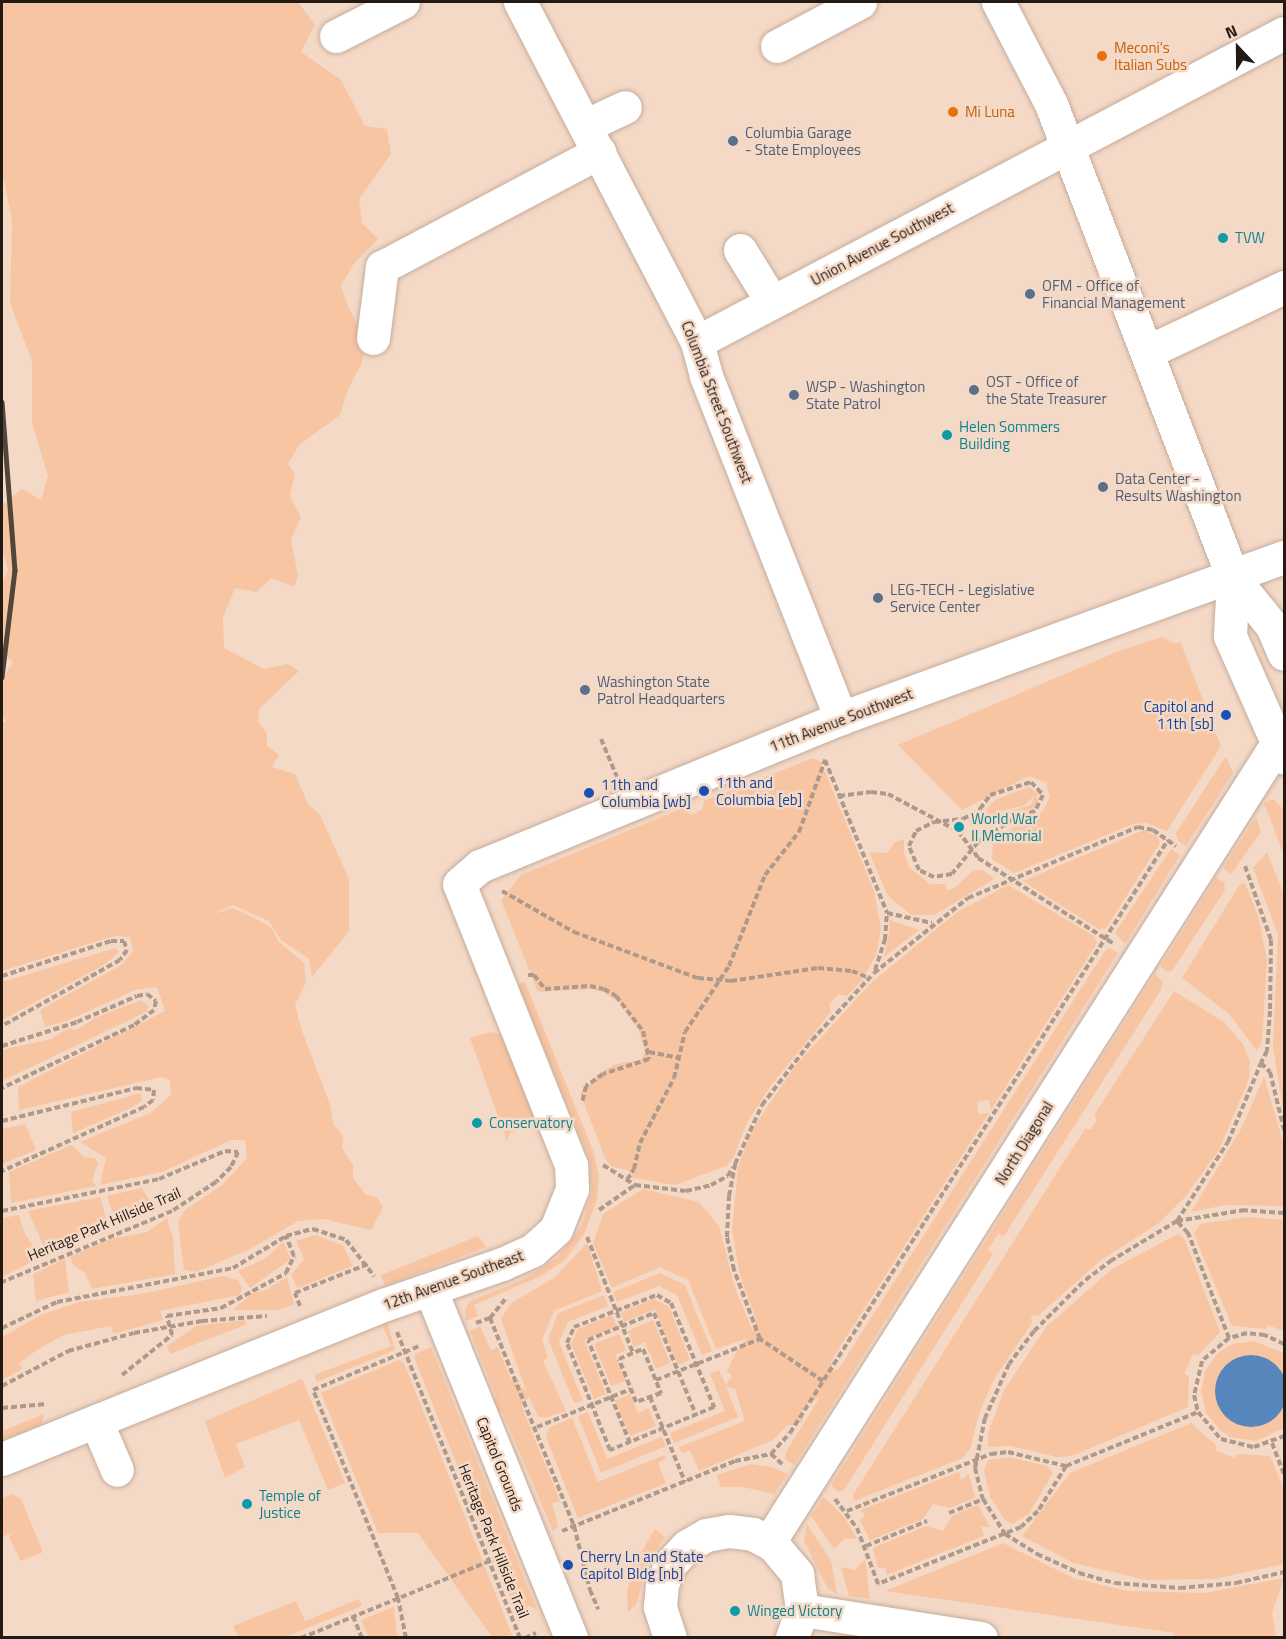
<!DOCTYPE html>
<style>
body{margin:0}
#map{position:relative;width:1286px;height:1639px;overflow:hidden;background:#f4d9c7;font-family:"Titillium Web",sans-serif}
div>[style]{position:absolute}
.green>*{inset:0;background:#f8c5a2}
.water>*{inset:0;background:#5686bc}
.round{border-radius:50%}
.path>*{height:4px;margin-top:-2px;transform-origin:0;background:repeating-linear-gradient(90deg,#ae998b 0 6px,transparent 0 9px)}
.roads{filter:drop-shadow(0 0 2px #c5ac9a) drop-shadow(0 0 2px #c5ac9a)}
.minor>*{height:33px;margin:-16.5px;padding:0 16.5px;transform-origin:16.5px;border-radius:16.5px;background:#fff}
.major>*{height:33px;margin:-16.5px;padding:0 16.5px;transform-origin:16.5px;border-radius:16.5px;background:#fff}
.rail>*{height:4.5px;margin:-2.25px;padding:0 2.25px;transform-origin:2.25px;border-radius:2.25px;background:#52453b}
.dots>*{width:16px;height:16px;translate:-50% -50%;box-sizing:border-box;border:3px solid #f4d9c7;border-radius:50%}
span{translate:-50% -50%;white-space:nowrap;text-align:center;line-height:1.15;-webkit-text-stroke:5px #f4d9c7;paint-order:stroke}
.food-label{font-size:15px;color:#c56008}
.left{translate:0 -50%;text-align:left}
.service-label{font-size:15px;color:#4e5e75}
.culture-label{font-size:15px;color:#0d838f}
.street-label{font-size:15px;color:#231a13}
.transit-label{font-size:15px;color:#164399}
.right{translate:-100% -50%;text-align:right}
.frame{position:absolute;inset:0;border:3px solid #231a13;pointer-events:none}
.north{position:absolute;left:1208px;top:18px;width:60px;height:60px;-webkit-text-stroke:4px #f4d9c7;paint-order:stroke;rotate:338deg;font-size:16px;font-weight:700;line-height:24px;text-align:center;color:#231a13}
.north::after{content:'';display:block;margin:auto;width:21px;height:27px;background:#231a13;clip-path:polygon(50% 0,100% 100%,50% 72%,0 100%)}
</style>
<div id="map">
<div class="green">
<div style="clip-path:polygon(2px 2px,298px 2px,315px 25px,301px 52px,341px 80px,365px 126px,387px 129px,391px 154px,359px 199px,362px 223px,378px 239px,353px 265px,341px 286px,350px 311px,367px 340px,361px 365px,349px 387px,340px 415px,299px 445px,288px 464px,295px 474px,290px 496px,301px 517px,291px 540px,298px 576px,294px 587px,272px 578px,256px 592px,235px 588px,223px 618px,224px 648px,264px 669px,288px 664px,299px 671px,259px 709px,258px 721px,267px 734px,267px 746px,279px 755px,272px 767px,295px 774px,308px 804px,320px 815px,349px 879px,349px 931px,312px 977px,309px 959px,281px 940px,269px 921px,233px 905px,210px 915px,233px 908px,256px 919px,272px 928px,278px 941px,304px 963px,306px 982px,295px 1005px,302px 1031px,331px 1107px,333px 1124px,343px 1136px,342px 1148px,353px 1165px,353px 1178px,366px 1195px,377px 1197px,383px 1207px,371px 1230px,323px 1219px,298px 1221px,250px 1249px,196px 1272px,184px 1270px,178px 1222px,185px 1210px,222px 1185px,247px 1158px,245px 1140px,231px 1140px,162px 1172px,100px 1185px,106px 1158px,80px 1142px,150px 1113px,171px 1095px,170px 1080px,162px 1077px,19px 1110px,18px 1087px,165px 1011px,157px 987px,135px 990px,69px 1020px,45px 1027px,40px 1010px,121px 965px,133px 951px,130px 937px,114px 936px,2px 971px,2px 722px,7px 722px,2px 716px,2px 680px,13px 662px,2px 652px,2px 583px,8px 570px,2px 548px,2px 505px,22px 489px,41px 500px,48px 476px,32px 423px,32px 361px,10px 303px,12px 221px,2px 170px)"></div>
<div style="clip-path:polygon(1162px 637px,1177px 644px,1180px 641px,1221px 746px,1167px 831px,1146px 823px,1133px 824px,1014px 873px,992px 859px,993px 839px,1043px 811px,1050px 797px,1046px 783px,1029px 776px,962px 810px,898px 745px,1119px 651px)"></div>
<div style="clip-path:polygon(1226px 756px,1233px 773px,1186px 846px,1178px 841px,1176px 833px)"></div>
<div style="clip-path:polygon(813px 758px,821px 762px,874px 891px,881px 929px,876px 955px,862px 980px,847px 996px,839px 994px,829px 1005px,831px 1012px,772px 1084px,747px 1122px,733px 1159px,726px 1166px,675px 1185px,627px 1177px,630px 1171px,611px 1166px,605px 1158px,580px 1093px,603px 1071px,616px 1064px,641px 1060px,645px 1052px,639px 1031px,620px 1003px,603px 992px,589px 989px,538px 992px,501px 900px,521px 875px,683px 808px,691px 815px,702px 810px,704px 801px)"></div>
<div style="clip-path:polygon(1029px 787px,1040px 795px,1035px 796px,1039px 800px,1032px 809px,1012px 815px,1011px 811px,1031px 805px,1034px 796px,1025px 805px,1002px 811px,984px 826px,971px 825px,969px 820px,982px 815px,995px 800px)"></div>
<div style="clip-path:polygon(1273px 799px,1284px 810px,1284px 855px,1264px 803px)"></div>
<div style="clip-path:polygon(1256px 817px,1261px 832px,1231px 874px,1223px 868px)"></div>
<div style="clip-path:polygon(1144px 830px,1158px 837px,1160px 843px,1106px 928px,1100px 930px,1023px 881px)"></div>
<div style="clip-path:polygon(904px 839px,904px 853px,910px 868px,930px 884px,946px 884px,946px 890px,953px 889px,974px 870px,983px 870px,994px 879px,934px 915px,911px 915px,888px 896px,869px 852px,887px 853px,895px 842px)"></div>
<div style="clip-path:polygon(1171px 849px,1180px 855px,1125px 944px,1115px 933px)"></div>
<div style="clip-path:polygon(1267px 852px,1284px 895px,1284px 1113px,1273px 1047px,1278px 935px,1253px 868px)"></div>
<div style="clip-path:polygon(1216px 878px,1224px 882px,1225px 890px,1172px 971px,1168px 972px,1160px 967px)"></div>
<div style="clip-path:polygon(1245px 883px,1259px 918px,1267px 960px,1262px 1041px,1257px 1051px,1229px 1014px,1182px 978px,1240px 884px)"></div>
<div style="clip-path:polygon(1008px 885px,1094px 936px,1097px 943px,991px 1110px,989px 1100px,977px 1102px,979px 1114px,989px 1113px,831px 1361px,834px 1370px,838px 1370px,1105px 951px,1109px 948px,1118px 953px,794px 1465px,785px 1459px,786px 1452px,820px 1397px,804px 1406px,802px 1422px,787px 1426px,773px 1440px,699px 1471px,690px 1450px,682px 1453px,679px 1447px,745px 1421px,735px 1389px,726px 1387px,738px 1417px,674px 1443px,670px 1433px,725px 1411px,710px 1374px,719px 1370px,726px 1385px,732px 1376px,727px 1371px,738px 1348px,748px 1338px,716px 1349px,688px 1280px,660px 1267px,612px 1288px,593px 1243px,603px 1214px,643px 1189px,699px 1202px,719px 1226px,735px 1288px,753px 1331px,756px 1319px,740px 1275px,732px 1230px,738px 1167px,753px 1128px,796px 1065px,871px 983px,957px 912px)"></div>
<div style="clip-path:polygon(890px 920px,919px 930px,884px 957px,889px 934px)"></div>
<div style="clip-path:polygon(115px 948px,119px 952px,104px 965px,2px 1020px,2px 982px)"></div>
<div style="clip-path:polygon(1155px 974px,1163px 982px,1161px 990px,1004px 1236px,998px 1234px,988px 1250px,993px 1254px,844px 1490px,838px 1492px,831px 1485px)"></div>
<div style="clip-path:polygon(525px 982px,594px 1153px,599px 1178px,597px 1200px,584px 1234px,565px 1260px,541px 1276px,474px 1305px,478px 1316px,466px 1321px,465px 1310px,470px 1301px,524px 1279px,557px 1258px,581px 1227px,592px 1192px,590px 1161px,518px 984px)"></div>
<div style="clip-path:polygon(1174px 991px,1224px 1022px,1243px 1044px,1250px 1062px,1249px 1079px,1219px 1150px,1185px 1197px,1159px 1223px,1100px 1261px,1039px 1315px,1031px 1316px,1032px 1323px,994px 1379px,979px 1414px,970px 1449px,963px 1458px,854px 1501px,853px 1495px,1065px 1160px,1085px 1129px,1091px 1129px,1097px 1120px,1094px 1115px)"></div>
<div style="clip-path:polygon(141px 1000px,149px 1006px,146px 1012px,2px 1081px,2px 1050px,51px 1039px,69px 1028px,76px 1030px,97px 1017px)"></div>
<div style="clip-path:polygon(491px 1032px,500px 1034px,505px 1040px,540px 1132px,525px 1127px,510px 1133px,507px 1141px,470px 1038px)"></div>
<div style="clip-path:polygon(1264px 1077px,1284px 1145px,1284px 1206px,1226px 1205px,1191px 1212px,1241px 1129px)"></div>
<div style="clip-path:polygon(141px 1093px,142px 1101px,131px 1108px,73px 1133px,71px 1112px)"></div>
<div style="clip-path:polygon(25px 1124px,36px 1150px,2px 1164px,2px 1129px)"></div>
<div style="clip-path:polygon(71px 1145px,85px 1157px,95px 1158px,98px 1164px,92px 1180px,96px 1186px,11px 1203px,9px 1172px)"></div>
<div style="clip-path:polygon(142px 1188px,149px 1199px,149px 1212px,121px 1224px,114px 1216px,107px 1196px)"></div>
<div style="clip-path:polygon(100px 1197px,109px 1229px,47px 1254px,28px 1211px)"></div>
<div style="clip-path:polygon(19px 1215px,25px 1234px,41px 1257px,2px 1277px,2px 1218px)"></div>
<div style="clip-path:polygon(1247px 1217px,1284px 1220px,1284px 1331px,1268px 1325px,1266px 1329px,1232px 1326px,1194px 1234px,1200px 1224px)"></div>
<div style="clip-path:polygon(167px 1218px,173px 1238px,175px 1274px,92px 1289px,85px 1273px,74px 1266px,70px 1257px,110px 1239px,147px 1232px)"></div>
<div style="clip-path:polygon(1178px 1234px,1184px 1238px,1220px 1332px,1198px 1356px,1193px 1354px,1184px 1374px,1189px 1376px,1188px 1407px,1072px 1456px,1057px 1457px,1011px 1446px,988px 1447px,988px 1433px,1004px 1390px,1046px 1327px,1112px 1269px)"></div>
<div style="clip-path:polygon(316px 1235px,343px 1246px,353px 1266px,297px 1288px,291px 1275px,304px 1259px,296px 1241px)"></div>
<div style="clip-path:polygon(478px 1236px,486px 1247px,385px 1286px,381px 1275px)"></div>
<div style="clip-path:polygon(283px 1242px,291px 1259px,250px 1288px,238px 1271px,266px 1258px)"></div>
<div style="clip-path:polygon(587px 1243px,602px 1291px,554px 1311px,542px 1340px,548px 1357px,543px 1361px,566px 1411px,544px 1418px,538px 1416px,529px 1397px,521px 1405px,560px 1501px,552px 1503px,558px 1527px,553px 1531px,502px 1411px,497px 1413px,498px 1409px,493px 1407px,496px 1396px,470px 1331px,480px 1326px,491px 1350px,498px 1347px,511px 1380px,514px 1378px,515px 1383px,519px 1379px,518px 1386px,522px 1383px,519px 1389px,524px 1388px,528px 1396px,501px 1319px,511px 1303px,554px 1278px)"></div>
<div style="clip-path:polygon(65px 1259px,69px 1292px,36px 1301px,33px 1274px)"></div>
<div style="clip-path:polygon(660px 1273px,685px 1285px,712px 1351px,702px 1355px,677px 1295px,659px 1286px,617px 1302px,613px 1292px)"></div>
<div style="clip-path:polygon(223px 1276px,238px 1280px,242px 1288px,240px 1295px,160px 1311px,163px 1320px,113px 1334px,111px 1326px,64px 1335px,40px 1348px,19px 1363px,22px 1369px,2px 1380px,2px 1337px,43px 1314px,79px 1302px,141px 1294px)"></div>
<div style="clip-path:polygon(287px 1277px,294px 1305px,277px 1310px,233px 1310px,252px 1293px,266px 1290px)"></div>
<div style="clip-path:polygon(604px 1295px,608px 1306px,568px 1322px,559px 1342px,583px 1401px,574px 1403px,548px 1339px,558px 1313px)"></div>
<div style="clip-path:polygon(654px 1299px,669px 1307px,690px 1360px,678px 1365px,655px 1309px,624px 1322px,621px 1312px)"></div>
<div style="clip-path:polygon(612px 1315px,617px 1326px,584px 1340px,606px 1394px,594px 1399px,571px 1344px,578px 1329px)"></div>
<div style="clip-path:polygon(245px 1320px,247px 1324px,170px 1354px,167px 1346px,196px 1326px)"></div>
<div style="clip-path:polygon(653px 1320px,670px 1363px,656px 1369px,645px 1342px,634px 1347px,628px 1331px)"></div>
<div style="clip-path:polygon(387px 1321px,395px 1350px,317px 1382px,314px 1375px,391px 1346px,382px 1324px)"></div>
<div style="clip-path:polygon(619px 1334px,626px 1350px,615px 1355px,626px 1381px,611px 1386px,594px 1344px)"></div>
<div style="clip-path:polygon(1253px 1341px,1284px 1353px,1284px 1377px,1253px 1355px,1238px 1357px,1222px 1370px,1284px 1406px,1284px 1428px,1256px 1441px,1230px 1437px,1220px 1430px,1206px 1413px,1201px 1391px,1205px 1371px,1217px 1354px,1232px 1344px)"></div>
<div style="clip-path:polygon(431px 1347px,537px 1610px,530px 1606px,524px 1613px,516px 1613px,415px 1360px,415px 1354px)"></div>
<div style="clip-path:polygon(399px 1360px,404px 1363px,512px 1635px,492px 1637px,418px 1533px,378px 1533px,321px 1393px)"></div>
<div style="clip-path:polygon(302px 1379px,345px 1483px,328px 1490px,299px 1420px,236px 1444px,245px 1467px,225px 1478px,205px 1421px)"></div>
<div style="clip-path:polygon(630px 1394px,638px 1413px,648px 1408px,656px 1426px,630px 1436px,615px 1401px)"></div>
<div style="clip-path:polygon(588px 1412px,607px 1459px,662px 1437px,666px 1446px,601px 1473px,578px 1416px)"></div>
<div style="clip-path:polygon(44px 1414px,42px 1424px,2px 1440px,2px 1431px)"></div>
<div style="clip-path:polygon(572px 1418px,598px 1482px,664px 1455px,666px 1459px,658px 1463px,666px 1483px,578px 1518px,546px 1437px,550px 1427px)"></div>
<div style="clip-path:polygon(1191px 1423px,1216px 1445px,1215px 1450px,1234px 1458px,1237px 1454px,1270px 1456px,1284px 1489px,1284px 1564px,1214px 1579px,1147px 1580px,1073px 1563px,1022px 1536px,1070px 1473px)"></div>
<div style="clip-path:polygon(1008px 1457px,1047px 1466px,1053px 1473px,1029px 1514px,1012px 1524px,1005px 1520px,990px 1497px,984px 1470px,988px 1460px)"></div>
<div style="clip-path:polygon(751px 1464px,771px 1467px,788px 1474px,774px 1494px,743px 1487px,721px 1487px,717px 1475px)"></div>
<div style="clip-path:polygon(959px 1472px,961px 1480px,969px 1474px,975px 1498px,949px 1508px,933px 1504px,923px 1519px,870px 1540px,860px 1521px,865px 1515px,860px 1510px)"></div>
<div style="clip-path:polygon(12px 1494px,21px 1499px,43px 1552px,21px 1561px,9px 1537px,12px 1533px,2px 1537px,2px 1525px,7px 1522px,2px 1524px,2px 1498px)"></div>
<div style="clip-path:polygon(824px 1497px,845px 1518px,857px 1539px,845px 1538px,834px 1549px,811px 1516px)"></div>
<div style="clip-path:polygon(978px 1505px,990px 1527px,981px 1527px,984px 1536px,886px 1575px,886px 1568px,878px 1568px,873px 1548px,926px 1526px,943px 1531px,952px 1516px)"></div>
<div style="clip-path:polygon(807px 1524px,831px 1561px,837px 1594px,828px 1589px,804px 1541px)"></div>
<div style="clip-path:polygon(655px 1529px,665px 1537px,648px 1563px,636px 1605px,628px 1612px,627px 1592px,632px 1568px)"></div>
<div style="clip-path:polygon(1003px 1543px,1073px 1578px,1127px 1591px,1204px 1593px,1284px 1578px,1272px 1613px,1276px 1637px,1174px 1637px,1174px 1633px,885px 1591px)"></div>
<div style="clip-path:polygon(865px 1559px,870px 1599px,849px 1596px,841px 1567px,855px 1570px)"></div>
<div style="clip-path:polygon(359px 1599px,362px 1606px,285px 1637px,238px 1637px,233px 1626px,296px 1601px,305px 1621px)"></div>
<div style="clip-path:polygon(394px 1607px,397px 1637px,369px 1637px,361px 1620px)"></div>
</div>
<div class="water">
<div class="round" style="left:1215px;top:1355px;width:72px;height:72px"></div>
</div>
<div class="path">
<div style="left:601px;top:739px;width:41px;rotate:67.2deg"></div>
<div style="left:825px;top:760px;width:165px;rotate:67.9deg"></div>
<div style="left:887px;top:913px;width:46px;rotate:12.5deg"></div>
<div style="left:1031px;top:782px;width:18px;rotate:47deg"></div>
<div style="left:1043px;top:795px;width:18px;rotate:117deg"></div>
<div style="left:1035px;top:811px;width:23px;rotate:160deg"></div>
<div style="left:1013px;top:819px;width:42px;rotate:146.7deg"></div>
<div style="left:978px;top:842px;width:41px;rotate:129.1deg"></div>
<div style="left:952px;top:874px;width:18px;rotate:171deg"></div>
<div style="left:934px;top:877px;width:17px;rotate:-155deg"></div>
<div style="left:919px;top:870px;width:26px;rotate:-113deg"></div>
<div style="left:909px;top:846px;width:17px;rotate:-65deg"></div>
<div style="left:916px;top:831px;width:20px;rotate:-27deg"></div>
<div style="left:934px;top:822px;width:29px;rotate:-6deg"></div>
<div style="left:963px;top:819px;width:20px;rotate:-30deg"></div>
<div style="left:980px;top:809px;width:17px;rotate:-54deg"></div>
<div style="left:990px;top:795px;width:43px;rotate:-17.6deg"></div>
<div style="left:839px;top:796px;width:32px;rotate:-7deg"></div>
<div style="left:871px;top:792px;width:17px;rotate:7deg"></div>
<div style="left:888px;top:794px;width:79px;rotate:27.9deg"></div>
<div style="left:958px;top:831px;width:34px;rotate:53deg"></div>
<div style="left:978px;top:858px;width:161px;rotate:32.3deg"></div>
<div style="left:1245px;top:866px;width:78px;rotate:70.6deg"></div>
<div style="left:1271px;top:940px;width:71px;rotate:90.8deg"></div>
<div style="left:1270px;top:1011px;width:40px;rotate:94.3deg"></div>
<div style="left:1267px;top:1051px;width:13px;rotate:117deg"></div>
<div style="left:1261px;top:1063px;width:13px;rotate:45deg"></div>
<div style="left:1270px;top:1072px;width:60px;rotate:76.4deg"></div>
<div style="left:502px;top:891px;width:83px;rotate:29.7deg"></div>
<div style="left:574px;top:932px;width:132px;rotate:20.4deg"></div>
<div style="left:698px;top:978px;width:33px;rotate:5deg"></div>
<div style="left:731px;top:981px;width:88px;rotate:-8.5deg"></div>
<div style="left:818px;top:968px;width:34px;rotate:5deg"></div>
<div style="left:852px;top:971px;width:18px;rotate:22deg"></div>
<div style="left:875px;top:970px;width:32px;rotate:-72deg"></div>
<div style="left:885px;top:940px;width:27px;rotate:-86deg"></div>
<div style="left:528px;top:975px;width:6px"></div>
<div style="left:534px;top:975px;width:18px;rotate:52deg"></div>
<div style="left:545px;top:989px;width:45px;rotate:-3.8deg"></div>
<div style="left:590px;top:986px;width:14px;rotate:12deg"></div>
<div style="left:604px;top:989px;width:14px;rotate:30deg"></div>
<div style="left:616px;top:996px;width:44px;rotate:52.4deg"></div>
<div style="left:643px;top:1031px;width:29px;rotate:78deg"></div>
<div style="left:649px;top:1059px;width:48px;rotate:161.9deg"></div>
<div style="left:603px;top:1074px;width:21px;rotate:145deg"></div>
<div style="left:586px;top:1086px;width:18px;rotate:103deg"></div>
<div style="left:2px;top:976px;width:114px;rotate:-17.8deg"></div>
<div style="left:111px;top:941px;width:13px"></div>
<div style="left:124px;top:941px;width:9px;rotate:72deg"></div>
<div style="left:127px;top:950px;width:12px;rotate:125deg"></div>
<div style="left:120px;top:960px;width:135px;rotate:150.8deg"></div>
<div style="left:2px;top:1046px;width:79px;rotate:-17.7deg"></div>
<div style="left:77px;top:1022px;width:65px;rotate:-23.4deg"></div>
<div style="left:137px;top:996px;width:10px;rotate:-11deg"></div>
<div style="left:147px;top:994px;width:11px;rotate:38deg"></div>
<div style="left:156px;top:1001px;width:9px;rotate:103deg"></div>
<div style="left:154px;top:1010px;width:25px;rotate:143deg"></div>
<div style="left:134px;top:1025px;width:146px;rotate:154.5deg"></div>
<div style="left:649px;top:1052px;width:31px;rotate:11deg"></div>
<div style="left:2px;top:1121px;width:138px;rotate:-13.8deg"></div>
<div style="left:136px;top:1088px;width:18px;rotate:6deg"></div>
<div style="left:154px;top:1090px;width:10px;rotate:96deg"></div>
<div style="left:153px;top:1100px;width:11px;rotate:142deg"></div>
<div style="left:144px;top:1107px;width:156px;rotate:155.7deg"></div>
<div style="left:603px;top:1165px;width:38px;rotate:32deg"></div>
<div style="left:635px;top:1185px;width:51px;rotate:6.7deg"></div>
<div style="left:686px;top:1191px;width:26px;rotate:-13deg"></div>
<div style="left:711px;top:1185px;width:19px;rotate:-28deg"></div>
<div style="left:728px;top:1176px;width:10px;rotate:-61deg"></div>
<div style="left:627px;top:1180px;width:13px;rotate:-58deg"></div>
<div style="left:634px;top:1169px;width:27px;rotate:-77deg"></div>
<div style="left:640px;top:1143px;width:73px;rotate:-62.4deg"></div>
<div style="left:674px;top:1078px;width:47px;rotate:-76.6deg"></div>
<div style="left:685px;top:1032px;width:79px;rotate:-56.3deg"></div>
<div style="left:729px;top:966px;width:98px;rotate:-68.4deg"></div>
<div style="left:765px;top:875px;width:55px;rotate:-51.7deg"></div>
<div style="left:799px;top:832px;width:77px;rotate:-70.1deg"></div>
<div style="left:599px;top:1210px;width:44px;rotate:-34.8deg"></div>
<div style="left:2px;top:1211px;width:160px;rotate:-11.5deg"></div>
<div style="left:159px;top:1179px;width:72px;rotate:-23deg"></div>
<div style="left:225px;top:1151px;width:13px;rotate:4deg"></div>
<div style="left:238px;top:1152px;width:17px;rotate:115deg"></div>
<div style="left:231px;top:1167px;width:21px;rotate:135deg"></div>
<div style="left:216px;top:1182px;width:53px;rotate:146.6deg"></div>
<div style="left:172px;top:1211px;width:184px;rotate:157.3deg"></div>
<div style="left:1284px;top:1213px;width:39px;rotate:-176deg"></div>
<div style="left:1245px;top:1210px;width:69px;rotate:170.8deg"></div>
<div style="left:1177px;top:1221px;width:76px;rotate:149deg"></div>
<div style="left:1112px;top:1260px;width:36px;rotate:143deg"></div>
<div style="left:1083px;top:1282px;width:69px;rotate:135deg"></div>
<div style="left:1034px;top:1331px;width:41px;rotate:127.1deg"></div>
<div style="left:1009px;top:1364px;width:59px;rotate:114deg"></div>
<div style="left:985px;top:1418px;width:51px;rotate:101.3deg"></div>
<div style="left:975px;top:1468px;width:32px;rotate:76deg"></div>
<div style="left:983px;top:1499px;width:41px;rotate:57.8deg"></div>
<div style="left:1005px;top:1534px;width:38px;rotate:32deg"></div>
<div style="left:1037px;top:1554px;width:46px;rotate:24.3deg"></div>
<div style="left:1079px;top:1573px;width:37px;rotate:16deg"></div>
<div style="left:1115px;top:1583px;width:65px;rotate:4.4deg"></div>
<div style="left:1180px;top:1588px;width:56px;rotate:-5.1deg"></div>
<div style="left:1236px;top:1583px;width:49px;rotate:-12.9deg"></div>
<div style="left:587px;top:1237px;width:125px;rotate:68.4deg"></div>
<div style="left:657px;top:1295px;width:16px;rotate:30deg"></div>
<div style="left:671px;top:1303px;width:113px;rotate:67.5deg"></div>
<div style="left:714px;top:1407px;width:113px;rotate:157.5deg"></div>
<div style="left:610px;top:1450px;width:115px;rotate:-111.9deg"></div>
<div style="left:567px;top:1343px;width:17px;rotate:-66deg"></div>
<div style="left:574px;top:1327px;width:89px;rotate:-21.1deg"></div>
<div style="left:300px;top:1306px;width:14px;rotate:-111deg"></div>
<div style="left:295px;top:1293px;width:79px;rotate:-21.7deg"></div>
<div style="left:490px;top:1318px;width:224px;rotate:68deg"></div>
<div style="left:574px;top:1526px;width:66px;rotate:76deg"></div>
<div style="left:590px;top:1590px;width:21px;rotate:67deg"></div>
<div style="left:476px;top:1323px;width:15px;rotate:-20deg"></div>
<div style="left:490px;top:1318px;width:26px;rotate:-51deg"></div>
<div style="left:2px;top:1328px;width:61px;rotate:-25.3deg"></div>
<div style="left:57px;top:1302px;width:179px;rotate:-10.9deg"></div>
<div style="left:233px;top:1268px;width:62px;rotate:-31.1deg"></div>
<div style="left:286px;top:1236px;width:28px;rotate:-15deg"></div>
<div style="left:313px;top:1229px;width:35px;rotate:18deg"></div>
<div style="left:346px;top:1240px;width:46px;rotate:52.1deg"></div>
<div style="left:397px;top:1332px;width:330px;rotate:68.1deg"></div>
<div style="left:1229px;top:1338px;width:113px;rotate:-111.3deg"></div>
<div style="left:1188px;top:1233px;width:16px;rotate:-133deg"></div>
<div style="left:1177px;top:1221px;width:94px;rotate:-57.2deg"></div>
<div style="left:1228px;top:1142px;width:86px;rotate:-67.3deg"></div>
<div style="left:1284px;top:1344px;width:21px;rotate:-155deg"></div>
<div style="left:1265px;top:1335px;width:18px;rotate:-174deg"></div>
<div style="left:1247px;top:1333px;width:19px;rotate:164deg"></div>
<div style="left:1229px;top:1338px;width:35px;rotate:140deg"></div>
<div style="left:1202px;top:1361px;width:35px;rotate:103deg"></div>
<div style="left:1194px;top:1395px;width:17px;rotate:77deg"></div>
<div style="left:1198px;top:1412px;width:35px;rotate:50deg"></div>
<div style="left:1221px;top:1439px;width:34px;rotate:14deg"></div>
<div style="left:1254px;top:1447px;width:32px;rotate:-20deg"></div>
<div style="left:643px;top:1349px;width:48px;rotate:67.8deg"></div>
<div style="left:661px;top:1393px;width:27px;rotate:160deg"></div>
<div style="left:636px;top:1402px;width:46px;rotate:-111.6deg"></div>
<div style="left:619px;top:1359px;width:26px;rotate:-23deg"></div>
<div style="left:122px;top:1375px;width:64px;rotate:-38.7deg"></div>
<div style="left:172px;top:1335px;width:20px;rotate:-105deg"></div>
<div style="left:167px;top:1316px;width:55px;rotate:-8.4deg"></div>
<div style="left:221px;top:1308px;width:74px;rotate:-28.3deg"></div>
<div style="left:286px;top:1273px;width:19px;rotate:-65deg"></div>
<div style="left:294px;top:1256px;width:22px;rotate:-112deg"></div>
<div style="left:656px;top:1380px;width:112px;rotate:-21.5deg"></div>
<div style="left:823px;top:1381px;width:76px;rotate:-146.3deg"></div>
<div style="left:760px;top:1339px;width:74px;rotate:-110.6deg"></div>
<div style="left:734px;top:1270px;width:34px;rotate:-102deg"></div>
<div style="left:727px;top:1237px;width:41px;rotate:-87.2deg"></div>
<div style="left:729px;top:1196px;width:33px;rotate:-79deg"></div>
<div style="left:735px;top:1164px;width:65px;rotate:-65.4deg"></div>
<div style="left:762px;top:1105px;width:82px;rotate:-52.4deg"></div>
<div style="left:812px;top:1040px;width:91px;rotate:-47.2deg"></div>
<div style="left:874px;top:973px;width:120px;rotate:-38.6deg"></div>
<div style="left:968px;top:898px;width:184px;rotate:-22.7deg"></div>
<div style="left:1138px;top:827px;width:15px;rotate:11deg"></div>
<div style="left:1153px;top:830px;width:28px;rotate:35deg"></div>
<div style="left:2px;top:1386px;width:75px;rotate:-27.9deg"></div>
<div style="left:68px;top:1351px;width:68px;rotate:-15.3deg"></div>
<div style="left:134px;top:1333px;width:69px;rotate:-10deg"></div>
<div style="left:202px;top:1321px;width:65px;rotate:-4.4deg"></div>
<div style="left:650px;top:1397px;width:92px;rotate:67.6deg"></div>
<div style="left:2px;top:1408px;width:45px;rotate:-5.1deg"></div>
<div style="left:537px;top:1427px;width:101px;rotate:-22deg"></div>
<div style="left:630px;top:1443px;width:111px;rotate:-112.2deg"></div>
<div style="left:588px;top:1340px;width:71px;rotate:-22.2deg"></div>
<div style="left:654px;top:1313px;width:110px;rotate:67.6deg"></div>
<div style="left:1272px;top:1443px;width:33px;rotate:69deg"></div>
<div style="left:771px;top:1454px;width:28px;rotate:-48deg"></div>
<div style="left:790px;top:1433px;width:703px;rotate:-57.49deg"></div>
<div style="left:1066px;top:1466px;width:143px;rotate:-22.2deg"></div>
<div style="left:835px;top:1499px;width:36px;rotate:53deg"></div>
<div style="left:857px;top:1528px;width:60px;rotate:69.4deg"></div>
<div style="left:847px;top:1511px;width:155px;rotate:-21.6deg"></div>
<div style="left:991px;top:1454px;width:17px;rotate:-7deg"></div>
<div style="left:1008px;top:1452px;width:60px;rotate:13.6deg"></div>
<div style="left:1066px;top:1466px;width:53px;rotate:121.9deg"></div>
<div style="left:1038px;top:1511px;width:23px;rotate:137deg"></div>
<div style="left:1021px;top:1527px;width:154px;rotate:158.3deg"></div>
<div style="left:949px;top:1513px;width:37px;rotate:-22deg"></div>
<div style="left:562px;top:1531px;width:187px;rotate:-22deg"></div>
<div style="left:735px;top:1461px;width:37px;rotate:-11deg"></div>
<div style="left:771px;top:1454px;width:15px;rotate:42deg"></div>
<div style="left:866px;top:1546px;width:66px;rotate:-22.3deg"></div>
<div style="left:353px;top:1616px;width:24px;rotate:68deg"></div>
<div style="left:301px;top:1638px;width:217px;rotate:-22.2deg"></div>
<div style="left:406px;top:1638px;width:41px;rotate:-101.3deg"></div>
<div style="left:398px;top:1598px;width:225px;rotate:-112.2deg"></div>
<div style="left:313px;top:1390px;width:115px;rotate:-22.5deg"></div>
<div style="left:525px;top:1638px;width:12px;rotate:-24deg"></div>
</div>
<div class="roads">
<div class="minor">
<div style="left:520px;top:2px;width:383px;rotate:62.5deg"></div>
<div style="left:697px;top:342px;width:35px;rotate:75deg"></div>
<div style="left:706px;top:376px;width:368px;rotate:68.5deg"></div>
<div style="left:336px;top:36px;width:75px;rotate:-26.9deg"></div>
<div style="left:777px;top:46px;width:94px;rotate:-27.9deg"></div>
<div style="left:585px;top:126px;width:44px;rotate:-25.4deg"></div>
<div style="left:740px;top:250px;width:61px;rotate:58.4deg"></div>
<div style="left:373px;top:338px;width:72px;rotate:-82.8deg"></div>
<div style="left:382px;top:267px;width:246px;rotate:-27.9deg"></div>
<div style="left:697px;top:342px;width:663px;rotate:-27.76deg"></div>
<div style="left:1147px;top:352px;width:152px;rotate:-25.4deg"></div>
<div style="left:431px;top:1291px;width:374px;rotate:68deg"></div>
<div style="left:96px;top:1421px;width:53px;rotate:66.8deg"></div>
<div style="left:2px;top:1459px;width:414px;rotate:-22deg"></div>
<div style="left:386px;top:1304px;width:123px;rotate:-19deg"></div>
<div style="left:502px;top:1264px;width:34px;rotate:-24deg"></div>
<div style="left:533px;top:1250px;width:31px;rotate:-42deg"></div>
<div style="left:556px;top:1229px;width:43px;rotate:-68.2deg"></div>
<div style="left:572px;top:1189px;width:24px;rotate:-92deg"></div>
<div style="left:571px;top:1165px;width:302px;rotate:-111.7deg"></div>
<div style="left:459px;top:884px;width:28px;rotate:-41deg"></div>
<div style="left:480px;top:866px;width:390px;rotate:-22.3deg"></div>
<div style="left:841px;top:718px;width:471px;rotate:-20deg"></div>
<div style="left:769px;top:1542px;width:948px;rotate:-57.53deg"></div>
<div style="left:802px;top:1610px;width:181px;rotate:8.9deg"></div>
<div style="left:670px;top:1638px;width:33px;rotate:-108deg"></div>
<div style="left:660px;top:1607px;width:23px;rotate:-85deg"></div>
<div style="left:662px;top:1584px;width:23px;rotate:-67deg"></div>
<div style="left:671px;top:1563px;width:23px;rotate:-47deg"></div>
<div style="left:687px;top:1546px;width:22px;rotate:-30deg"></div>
<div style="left:706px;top:1535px;width:23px;rotate:-10deg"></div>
<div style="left:729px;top:1531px;width:24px;rotate:7deg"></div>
<div style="left:753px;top:1534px;width:23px;rotate:29deg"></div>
<div style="left:773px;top:1545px;width:38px;rotate:50deg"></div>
<div style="left:797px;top:1574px;width:36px;rotate:82deg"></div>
<div style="left:802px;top:1610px;width:30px;rotate:110deg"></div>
</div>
<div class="major">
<div style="left:998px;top:2px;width:115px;rotate:62.5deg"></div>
<div style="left:1051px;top:104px;width:508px;rotate:68.99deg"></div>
<div style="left:1233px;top:578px;width:62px;rotate:50.9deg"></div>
<div style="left:1272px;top:626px;width:30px;rotate:67deg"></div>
<div style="left:1233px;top:578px;width:58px;rotate:93deg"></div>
<div style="left:1230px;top:636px;width:133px;rotate:66.1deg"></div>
</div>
</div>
<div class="rail">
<div style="left:2px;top:402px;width:169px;rotate:85.6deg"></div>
<div style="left:15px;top:570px;width:108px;rotate:96.9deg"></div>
</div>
<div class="dots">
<div style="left:1102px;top:56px;background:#e8710a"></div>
<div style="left:953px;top:112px;background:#e8710a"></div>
<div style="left:733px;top:141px;background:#5c6f8a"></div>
<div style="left:1223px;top:238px;background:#0f9aa8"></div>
<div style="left:1030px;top:294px;background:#5c6f8a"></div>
<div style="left:974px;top:390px;background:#5c6f8a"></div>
<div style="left:794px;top:395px;background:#5c6f8a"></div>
<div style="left:947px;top:435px;background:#0f9aa8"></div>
<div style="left:1103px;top:487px;background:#5c6f8a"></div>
<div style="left:878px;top:598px;background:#5c6f8a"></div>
<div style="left:585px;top:690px;background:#5c6f8a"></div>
<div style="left:1226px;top:715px;background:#1a4fb4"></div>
<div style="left:704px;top:791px;background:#1a4fb4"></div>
<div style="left:589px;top:793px;background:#1a4fb4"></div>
<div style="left:959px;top:827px;background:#0f9aa8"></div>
<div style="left:477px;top:1123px;background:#0f9aa8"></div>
<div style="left:247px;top:1504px;background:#0f9aa8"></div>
<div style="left:568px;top:1565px;background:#1a4fb4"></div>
<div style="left:735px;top:1611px;background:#0f9aa8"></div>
</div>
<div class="food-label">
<span class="left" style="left:1114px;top:56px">Meconi's<br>Italian Subs</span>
<span class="left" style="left:965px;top:112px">Mi Luna</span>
</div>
<div class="service-label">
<span class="left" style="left:745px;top:141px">Columbia Garage<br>- State Employees</span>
<span class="left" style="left:1042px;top:294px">OFM - Office of<br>Financial Management</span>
<span class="left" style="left:986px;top:390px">OST - Office of<br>the State Treasurer</span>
<span class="left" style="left:806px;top:395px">WSP - Washington<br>State Patrol</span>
<span class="left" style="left:1115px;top:487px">Data Center -<br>Results Washington</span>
<span class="left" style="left:890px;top:598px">LEG-TECH - Legislative<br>Service Center</span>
<span class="left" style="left:597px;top:690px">Washington State<br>Patrol Headquarters</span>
</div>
<div class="culture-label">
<span class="left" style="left:1235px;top:238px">TVW</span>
<span class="left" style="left:959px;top:435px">Helen Sommers<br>Building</span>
<span class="left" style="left:971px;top:827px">World War<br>II Memorial</span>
<span class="left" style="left:489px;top:1123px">Conservatory</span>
<span class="left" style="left:259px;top:1504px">Temple of<br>Justice</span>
<span class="left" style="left:747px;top:1611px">Winged Victory</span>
</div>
<div class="street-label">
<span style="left:882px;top:244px;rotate:-28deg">Union Avenue Southwest</span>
<span style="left:717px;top:402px;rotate:69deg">Columbia Street Southwest</span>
<span style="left:841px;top:720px;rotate:-21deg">11th Avenue Southwest</span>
<span style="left:1024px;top:1143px;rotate:-58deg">North Diagonal</span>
<span style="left:104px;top:1224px;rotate:-23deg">Heritage Park Hillside Trail</span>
<span style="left:453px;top:1280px;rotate:-20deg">12th Avenue Southeast</span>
<span style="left:500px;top:1464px;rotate:68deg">Capitol Grounds</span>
<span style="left:494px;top:1541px;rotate:68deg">Heritage Park Hillside Trail</span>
</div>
<div class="transit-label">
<span class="right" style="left:1214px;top:715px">Capitol and<br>11th [sb]</span>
<span class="left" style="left:716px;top:791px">11th and<br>Columbia [eb]</span>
<span class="left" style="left:601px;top:793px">11th and<br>Columbia [wb]</span>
<span class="left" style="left:580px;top:1565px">Cherry Ln and State<br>Capitol Bldg [nb]</span>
</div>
<div class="frame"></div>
<div class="north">N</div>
</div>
